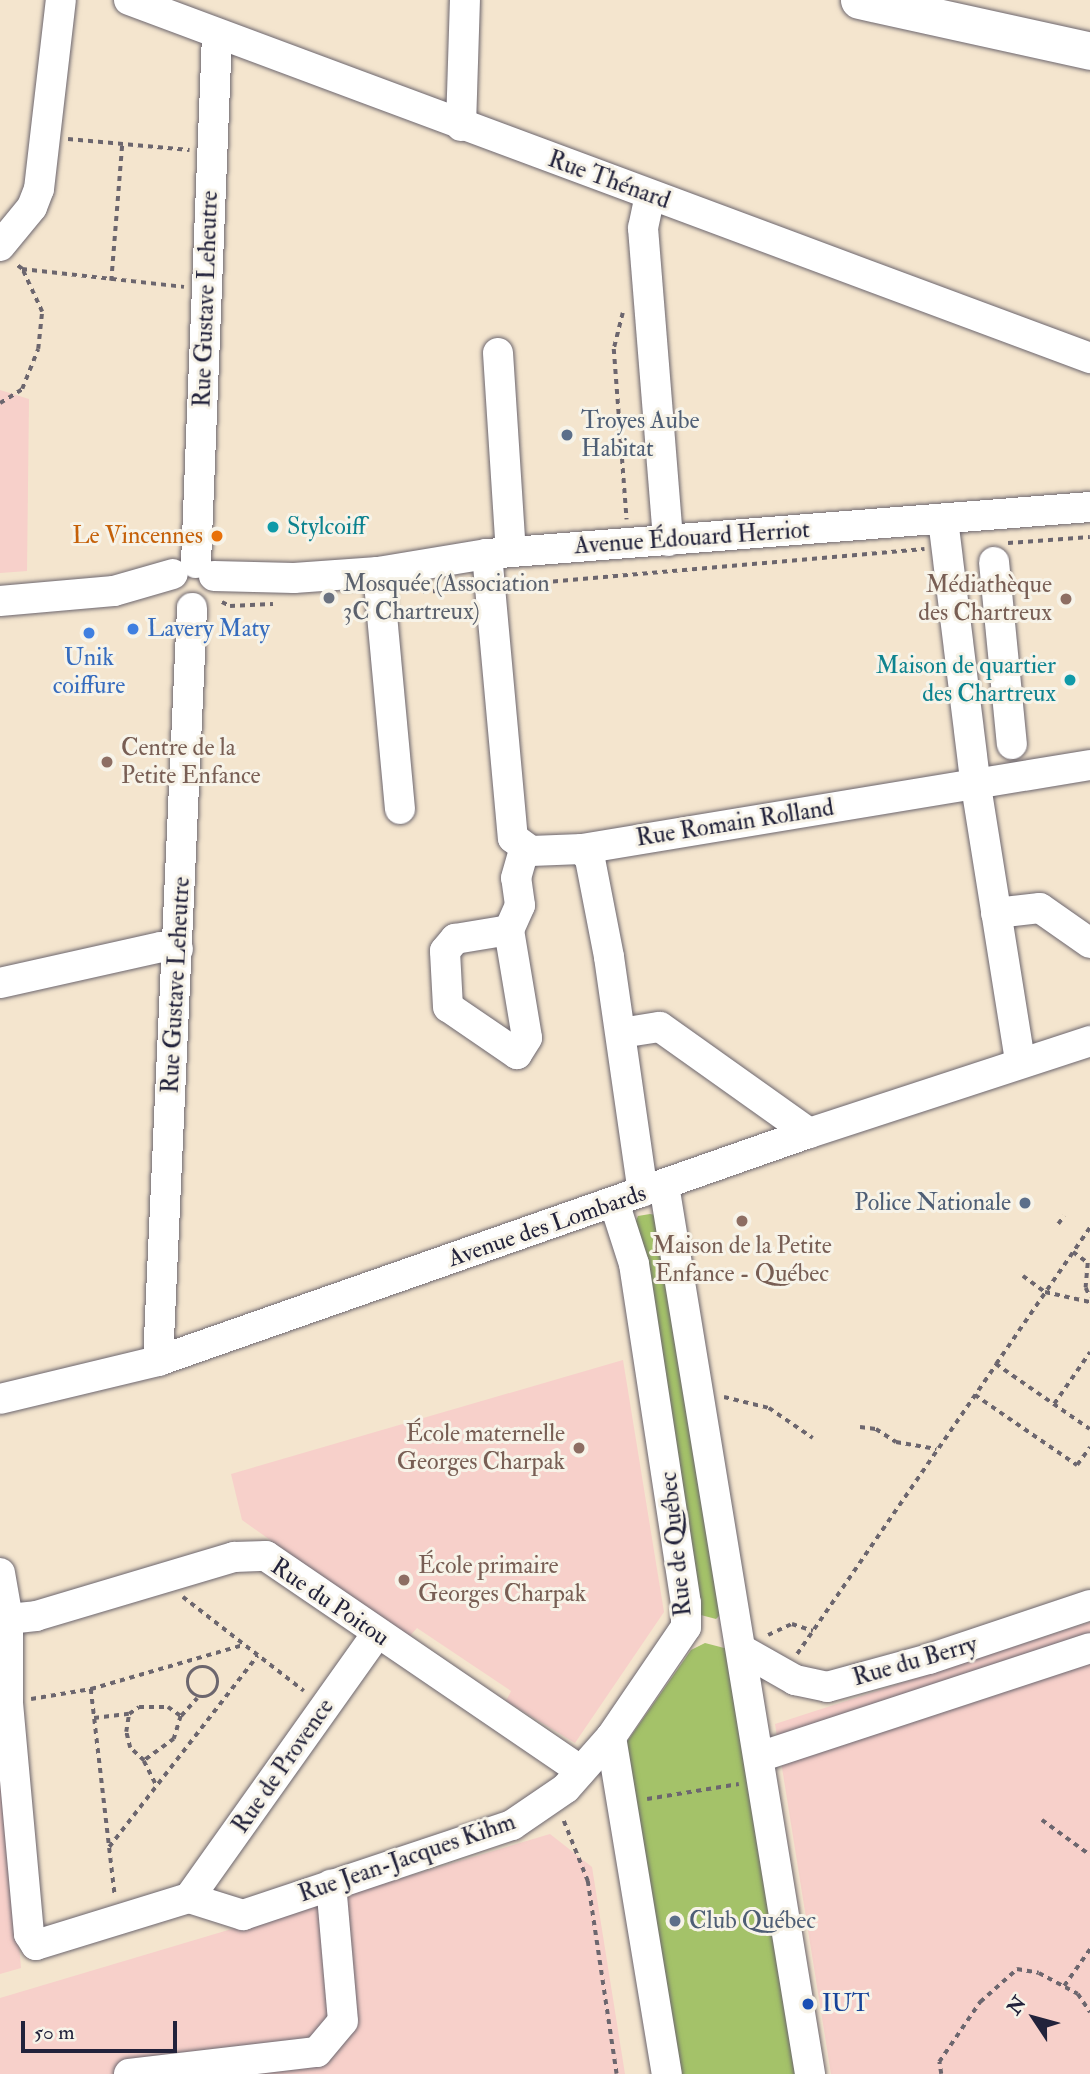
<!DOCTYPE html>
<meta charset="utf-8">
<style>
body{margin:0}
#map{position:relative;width:1090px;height:2074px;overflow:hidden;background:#f4e5ce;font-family:"IM FELL Double Pica",serif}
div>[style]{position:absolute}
.built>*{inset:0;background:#f7d0ca}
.green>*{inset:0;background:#a4c269}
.path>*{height:3.5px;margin-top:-1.75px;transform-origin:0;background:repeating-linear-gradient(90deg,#6c666e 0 5px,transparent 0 10px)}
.path>.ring{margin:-1.75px;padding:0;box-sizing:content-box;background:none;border:3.5px solid #6c666e;border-radius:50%}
.roads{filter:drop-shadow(0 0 2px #6c666e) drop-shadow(0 0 2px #6c666e)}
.minor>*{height:30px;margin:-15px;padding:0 15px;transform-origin:15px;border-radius:15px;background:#fff}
.major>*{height:37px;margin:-18.5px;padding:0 18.5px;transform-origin:18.5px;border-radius:18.5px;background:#fff}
.dots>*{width:19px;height:19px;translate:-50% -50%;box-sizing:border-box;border:4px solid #f7f3e8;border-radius:50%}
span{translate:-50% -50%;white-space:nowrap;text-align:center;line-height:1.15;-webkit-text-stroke:6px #f7f3e8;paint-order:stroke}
.street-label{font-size:24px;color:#22223b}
.service-label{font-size:24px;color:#4e5e75}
.left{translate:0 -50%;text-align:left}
.right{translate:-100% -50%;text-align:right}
.culture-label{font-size:24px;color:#0d838f}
.food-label{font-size:24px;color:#c56008}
.worship-label{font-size:24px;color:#5b616d}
.education-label{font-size:24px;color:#785e54}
.shop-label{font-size:24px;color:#366cbe}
.transit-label{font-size:24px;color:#164399}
.north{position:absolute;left:999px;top:1983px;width:70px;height:70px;-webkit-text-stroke:5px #f7f3e8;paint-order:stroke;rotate:306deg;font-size:19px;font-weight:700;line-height:28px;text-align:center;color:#22223b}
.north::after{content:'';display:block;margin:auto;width:24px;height:32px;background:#22223b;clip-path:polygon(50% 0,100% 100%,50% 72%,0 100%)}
.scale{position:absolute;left:21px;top:2021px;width:156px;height:32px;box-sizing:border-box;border:4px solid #22223b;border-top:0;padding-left:9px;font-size:21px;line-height:24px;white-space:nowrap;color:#22223b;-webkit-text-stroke:5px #f7f3e8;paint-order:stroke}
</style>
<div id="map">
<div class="built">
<div style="clip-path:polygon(0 390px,29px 399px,27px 571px,0 573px)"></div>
<div style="clip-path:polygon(623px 1360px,664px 1612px,575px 1743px,506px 1701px,511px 1691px,417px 1628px,408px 1638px,242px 1520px,231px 1474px)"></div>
<div style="clip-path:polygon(1090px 1622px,1090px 2074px,831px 2074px,775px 1724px)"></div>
<div style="clip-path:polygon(0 1715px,21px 1968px,0 1974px)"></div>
<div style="clip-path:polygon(550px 1834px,592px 1867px,625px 2074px,0 2074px,0 1998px)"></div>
</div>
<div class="green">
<div style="clip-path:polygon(650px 1214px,656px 1215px,721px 1614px,716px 1619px,697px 1614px,635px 1223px,638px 1216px)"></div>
<div style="clip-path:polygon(705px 1643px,728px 1649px,804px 2074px,673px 2074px,624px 1746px,691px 1650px)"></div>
</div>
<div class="path">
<div style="left:68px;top:139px;width:122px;rotate:5.2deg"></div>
<div style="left:22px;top:269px;width:163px;rotate:6.3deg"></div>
<div style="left:111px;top:281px;width:137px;rotate:-85.4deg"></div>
<div style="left:623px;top:313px;width:37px;rotate:104deg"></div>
<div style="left:614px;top:349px;width:171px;rotate:85.7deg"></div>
<div style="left:0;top:403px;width:26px;rotate:-32deg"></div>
<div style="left:22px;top:389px;width:43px;rotate:-68.2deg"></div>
<div style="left:38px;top:349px;width:37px;rotate:-84deg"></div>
<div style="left:42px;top:312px;width:47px;rotate:-114.9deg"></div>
<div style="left:22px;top:269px;width:9px;rotate:-144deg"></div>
<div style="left:1008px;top:543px;width:82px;rotate:-4.2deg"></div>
<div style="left:513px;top:585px;width:413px;rotate:-5deg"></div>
<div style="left:423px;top:592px;width:42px;rotate:-4.1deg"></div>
<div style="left:222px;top:602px;width:9px;rotate:27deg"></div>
<div style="left:230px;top:606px;width:43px;rotate:-2.7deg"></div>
<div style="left:1058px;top:1224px;width:10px;rotate:-53deg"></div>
<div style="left:1073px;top:1252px;width:19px;rotate:36deg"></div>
<div style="left:1088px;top:1263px;width:25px;rotate:95deg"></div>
<div style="left:1086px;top:1288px;width:10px;rotate:66deg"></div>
<div style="left:1023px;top:1276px;width:27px;rotate:36deg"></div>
<div style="left:1045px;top:1292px;width:46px;rotate:12.5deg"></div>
<div style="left:996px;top:1364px;width:166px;rotate:-55.5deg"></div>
<div style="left:975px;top:1395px;width:124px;rotate:34.5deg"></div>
<div style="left:1077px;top:1465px;width:22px;rotate:-54deg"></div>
<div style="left:724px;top:1397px;width:46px;rotate:13.7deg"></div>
<div style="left:769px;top:1408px;width:53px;rotate:34.3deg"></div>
<div style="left:1054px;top:1404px;width:63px;rotate:-55.3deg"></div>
<div style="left:860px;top:1427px;width:16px;rotate:7deg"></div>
<div style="left:876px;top:1429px;width:24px;rotate:33deg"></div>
<div style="left:896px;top:1442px;width:41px;rotate:9.9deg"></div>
<div style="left:183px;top:1597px;width:153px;rotate:37.8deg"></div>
<div style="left:768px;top:1635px;width:26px;rotate:-25deg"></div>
<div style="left:792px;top:1624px;width:22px;rotate:18deg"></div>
<div style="left:797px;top:1654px;width:352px;rotate:-55.5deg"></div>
<div style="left:996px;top:1364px;width:114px;rotate:34.7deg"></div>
<div class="ring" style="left:188px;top:1667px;width:26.5px;height:26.5px"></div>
<div style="left:91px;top:1689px;width:209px;rotate:83.4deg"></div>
<div style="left:31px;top:1699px;width:61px;rotate:-9.5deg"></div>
<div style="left:91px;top:1689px;width:158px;rotate:-16.1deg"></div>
<div style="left:139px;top:1707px;width:29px"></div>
<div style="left:168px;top:1707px;width:16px;rotate:35deg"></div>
<div style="left:181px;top:1716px;width:24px;rotate:107deg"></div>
<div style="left:174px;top:1739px;width:37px;rotate:144deg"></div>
<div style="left:144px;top:1761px;width:19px;rotate:-137deg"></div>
<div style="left:130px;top:1748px;width:16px;rotate:-104deg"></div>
<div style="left:126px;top:1732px;width:18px;rotate:-81deg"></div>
<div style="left:129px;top:1714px;width:12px;rotate:-35deg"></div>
<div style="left:181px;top:1716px;width:24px;rotate:-48deg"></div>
<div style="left:94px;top:1718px;width:35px;rotate:-7deg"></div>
<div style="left:144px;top:1761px;width:28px;rotate:63deg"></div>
<div style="left:647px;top:1799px;width:93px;rotate:-9.3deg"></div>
<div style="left:1042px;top:1820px;width:59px;rotate:36.1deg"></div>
<div style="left:564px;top:1821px;width:65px;rotate:68.2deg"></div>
<div style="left:588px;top:1881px;width:195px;rotate:81.5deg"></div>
<div style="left:109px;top:1847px;width:242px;rotate:-52.2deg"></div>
<div style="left:1064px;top:1986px;width:45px;rotate:-54.9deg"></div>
<div style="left:941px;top:2074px;width:12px;rotate:-99deg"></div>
<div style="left:939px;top:2062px;width:73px;rotate:-55.7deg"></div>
<div style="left:980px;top:2002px;width:50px;rotate:-41.7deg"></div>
<div style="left:1017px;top:1969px;width:22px;rotate:10deg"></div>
<div style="left:1039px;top:1973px;width:44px;rotate:28.3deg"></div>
<div style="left:1078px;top:1994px;width:22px;rotate:56deg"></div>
</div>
<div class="roads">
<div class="minor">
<div style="left:129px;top:0;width:1026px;rotate:20.43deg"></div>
<div style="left:461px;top:126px;width:126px;rotate:-88.2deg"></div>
<div style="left:650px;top:195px;width:34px;rotate:102deg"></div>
<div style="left:643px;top:228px;width:314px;rotate:85.4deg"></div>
<div style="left:0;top:246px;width:50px;rotate:-50.6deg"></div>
<div style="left:32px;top:207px;width:19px;rotate:-69deg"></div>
<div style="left:39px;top:189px;width:190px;rotate:-83.4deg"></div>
<div style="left:498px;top:353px;width:199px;rotate:86.3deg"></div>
<div style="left:943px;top:519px;width:269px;rotate:83deg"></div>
<div style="left:976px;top:786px;width:278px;rotate:80.9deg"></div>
<div style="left:487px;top:554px;width:285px;rotate:84.8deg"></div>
<div style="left:513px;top:838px;width:22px;rotate:36deg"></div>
<div style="left:531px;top:851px;width:51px;rotate:-2.2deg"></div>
<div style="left:582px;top:849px;width:515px;rotate:-9.39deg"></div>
<div style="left:994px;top:562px;width:183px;rotate:84.4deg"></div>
<div style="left:196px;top:563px;width:528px;rotate:-87.72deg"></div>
<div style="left:378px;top:572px;width:238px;rotate:84.7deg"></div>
<div style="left:214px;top:576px;width:80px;rotate:1.4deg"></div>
<div style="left:294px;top:578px;width:84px;rotate:-4.1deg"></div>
<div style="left:378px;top:572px;width:110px;rotate:-9.4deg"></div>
<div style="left:487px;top:554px;width:605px;rotate:-4.46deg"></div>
<div style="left:0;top:601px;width:114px;rotate:-5deg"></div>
<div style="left:114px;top:591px;width:61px;rotate:-16.1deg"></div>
<div style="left:582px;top:849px;width:13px;rotate:51deg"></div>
<div style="left:590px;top:859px;width:100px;rotate:79deg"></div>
<div style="left:609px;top:957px;width:237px;rotate:81.8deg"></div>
<div style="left:996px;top:913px;width:44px;rotate:-6.5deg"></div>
<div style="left:1040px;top:908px;width:61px;rotate:35deg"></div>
<div style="left:509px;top:930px;width:109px;rotate:80.5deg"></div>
<div style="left:527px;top:1038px;width:19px;rotate:122deg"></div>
<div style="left:517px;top:1054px;width:83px;rotate:-145.7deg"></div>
<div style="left:448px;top:1007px;width:56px;rotate:-93.1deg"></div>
<div style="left:445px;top:951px;width:16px;rotate:-50deg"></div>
<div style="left:455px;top:939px;width:55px;rotate:-9.5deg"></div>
<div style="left:509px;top:930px;width:27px;rotate:-66deg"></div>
<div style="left:520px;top:905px;width:27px;rotate:-98deg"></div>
<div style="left:516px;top:878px;width:32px;rotate:-74deg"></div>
<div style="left:0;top:983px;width:165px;rotate:-12.6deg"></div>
<div style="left:161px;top:947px;width:17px;rotate:7deg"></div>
<div style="left:621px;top:1033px;width:39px;rotate:-9deg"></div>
<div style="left:660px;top:1027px;width:183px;rotate:35.4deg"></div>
<div style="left:664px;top:1185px;width:901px;rotate:80.67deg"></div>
<div style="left:614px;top:1202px;width:65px;rotate:72.1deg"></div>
<div style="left:634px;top:1264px;width:343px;rotate:81.3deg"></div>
<div style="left:686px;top:1603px;width:24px;rotate:90deg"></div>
<div style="left:686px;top:1627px;width:133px;rotate:124.3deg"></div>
<div style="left:611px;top:1737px;width:342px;rotate:80.6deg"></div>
<div style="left:158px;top:1361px;width:754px;rotate:-87.41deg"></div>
<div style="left:0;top:1399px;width:163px;rotate:-13.5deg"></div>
<div style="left:158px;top:1361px;width:690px;rotate:-19.3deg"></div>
<div style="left:809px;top:1133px;width:296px;rotate:-18.1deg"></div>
<div style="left:0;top:1573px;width:47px;rotate:80.1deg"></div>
<div style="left:8px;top:1619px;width:84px;rotate:90deg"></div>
<div style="left:8px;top:1703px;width:232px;rotate:84.8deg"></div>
<div style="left:29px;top:1934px;width:13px;rotate:58deg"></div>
<div style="left:36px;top:1945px;width:160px;rotate:-17.1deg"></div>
<div style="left:189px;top:1898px;width:57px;rotate:17.5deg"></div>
<div style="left:243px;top:1915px;width:284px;rotate:-18.5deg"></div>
<div style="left:512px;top:1825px;width:65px;rotate:-34.4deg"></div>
<div style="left:566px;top:1788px;width:68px;rotate:-48.6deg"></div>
<div style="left:8px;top:1619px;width:28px;rotate:-6deg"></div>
<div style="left:36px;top:1616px;width:207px;rotate:-16.6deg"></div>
<div style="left:234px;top:1557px;width:32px;rotate:-2deg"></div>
<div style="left:266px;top:1556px;width:381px;rotate:34.3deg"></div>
<div style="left:744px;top:1651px;width:59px;rotate:29.6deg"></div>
<div style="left:795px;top:1680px;width:33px;rotate:12deg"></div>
<div style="left:827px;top:1687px;width:106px;rotate:-15.4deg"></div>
<div style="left:929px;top:1659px;width:170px;rotate:-18.5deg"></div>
<div style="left:759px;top:1757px;width:348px;rotate:-18.2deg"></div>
<div style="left:189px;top:1898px;width:325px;rotate:-54.6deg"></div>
<div style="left:129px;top:2074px;width:189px;rotate:-6.7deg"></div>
<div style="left:317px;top:2052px;width:40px;rotate:-50deg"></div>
<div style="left:343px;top:2021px;width:137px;rotate:-95deg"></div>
</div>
<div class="major">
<div style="left:859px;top:0;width:237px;rotate:12.4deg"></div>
</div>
</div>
<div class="dots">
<div style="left:567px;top:435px;background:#5c6f8a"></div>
<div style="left:273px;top:527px;background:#0f9aa8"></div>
<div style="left:217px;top:536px;background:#e8710a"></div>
<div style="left:329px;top:598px;background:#6b7280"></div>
<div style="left:1066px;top:599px;background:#8d6e63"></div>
<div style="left:133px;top:629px;background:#3f7fe0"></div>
<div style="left:89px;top:633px;background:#3f7fe0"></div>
<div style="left:1070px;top:680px;background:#0f9aa8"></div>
<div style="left:107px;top:762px;background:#8d6e63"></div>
<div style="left:1025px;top:1203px;background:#5c6f8a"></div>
<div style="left:742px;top:1221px;background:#8d6e63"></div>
<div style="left:579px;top:1448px;background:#8d6e63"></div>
<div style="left:404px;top:1580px;background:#8d6e63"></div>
<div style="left:675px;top:1921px;background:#5c6f8a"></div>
<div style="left:808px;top:2004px;background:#1a4fb4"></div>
</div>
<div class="street-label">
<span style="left:609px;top:180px;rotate:20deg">Rue Thénard</span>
<span style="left:206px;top:299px;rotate:-88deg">Rue Gustave Leheutre</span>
<span style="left:692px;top:538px;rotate:-4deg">Avenue Édouard Herriot</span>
<span style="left:735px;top:823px;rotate:-9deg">Rue Romain Rolland</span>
<span style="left:176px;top:985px;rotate:-87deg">Rue Gustave Leheutre</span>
<span style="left:547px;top:1226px;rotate:-19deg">Avenue des Lombards</span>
<span style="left:676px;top:1544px;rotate:-96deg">Rue de Québec</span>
<span style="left:330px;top:1602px;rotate:34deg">Rue du Poitou</span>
<span style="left:915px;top:1661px;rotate:-16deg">Rue du Berry</span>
<span style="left:283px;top:1766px;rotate:-55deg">Rue de Provence</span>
<span style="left:407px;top:1858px;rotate:-19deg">Rue Jean-Jacques Kihm</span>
</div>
<div class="service-label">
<span class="left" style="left:581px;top:435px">Troyes Aube<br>Habitat</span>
<span class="right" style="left:1011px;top:1203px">Police Nationale</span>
<span class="left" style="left:689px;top:1921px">Club Québec</span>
</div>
<div class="culture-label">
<span class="left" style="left:287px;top:527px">Stylcoiff</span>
<span class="right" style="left:1056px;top:680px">Maison de quartier<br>des Chartreux</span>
</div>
<div class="food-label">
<span class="right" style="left:203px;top:536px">Le Vincennes</span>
</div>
<div class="worship-label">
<span class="left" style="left:343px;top:598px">Mosquée (Association<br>3C Chartreux)</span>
</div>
<div class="education-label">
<span class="right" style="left:1052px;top:599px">Médiathèque<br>des Chartreux</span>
<span class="left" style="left:121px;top:762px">Centre de la<br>Petite Enfance</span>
<span style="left:742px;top:1260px">Maison de la Petite<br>Enfance - Québec</span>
<span class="right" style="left:565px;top:1448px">École maternelle<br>Georges Charpak</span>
<span class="left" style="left:418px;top:1580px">École primaire<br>Georges Charpak</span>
</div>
<div class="shop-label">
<span class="left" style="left:147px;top:629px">Lavery Maty</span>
<span style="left:89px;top:672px">Unik<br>coiffure</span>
</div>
<div class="transit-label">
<span class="left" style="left:822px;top:2004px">IUT</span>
</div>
<div class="north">N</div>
<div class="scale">50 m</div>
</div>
